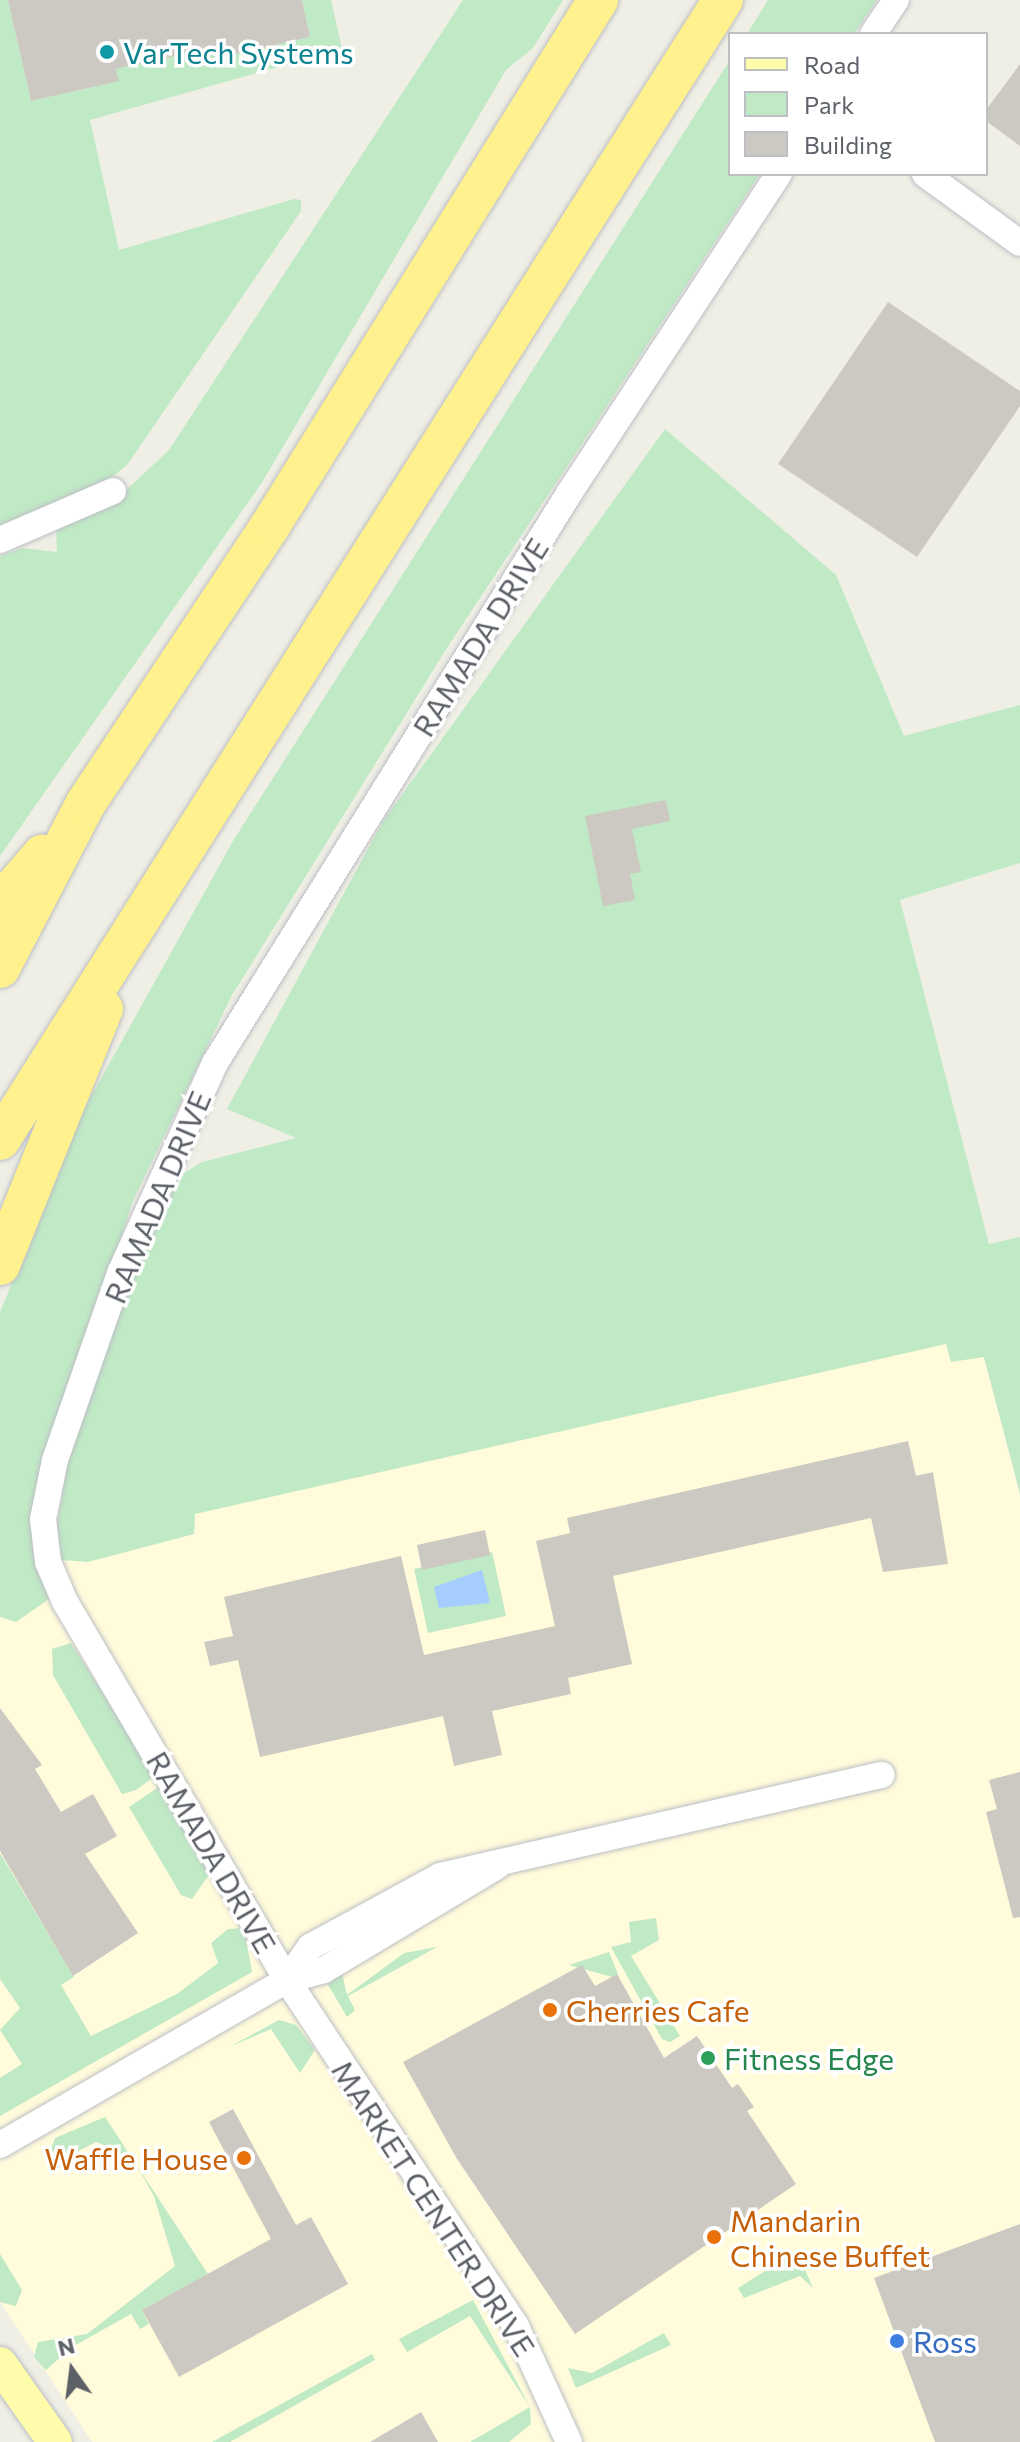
<!DOCTYPE html>
<style>
body{margin:0}
#map{position:relative;width:1020px;height:2442px;overflow:hidden;background:#f0efe5;font-family:Commissioner,sans-serif}
div>[style]{position:absolute}
.commercial>*{inset:0;background:#fffbdb}
.green>*{inset:0;background:#c0e9c5}
.water>*{inset:0;background:#a6cdff}
.building>*{inset:0;background:#cbc9c2}
.roads{filter:drop-shadow(0 0 2px #bcbec5) drop-shadow(0 0 2px #bcbec5)}
.minor>*{height:26px;margin:-13px;padding:0 13px;transform-origin:13px;border-radius:13px;background:#fff}
.major>*{height:34px;margin:-17px;padding:0 17px;transform-origin:17px;border-radius:17px;background:#fffcab}
.highway>*{height:40px;margin:-20px;padding:0 20px;transform-origin:20px;border-radius:20px;background:#fff18d}
.dots>*{width:22px;height:22px;translate:-50% -50%;box-sizing:border-box;border:4px solid #fff;border-radius:50%}
span{translate:-50% -50%;white-space:nowrap;text-align:center;line-height:1.15;-webkit-text-stroke:7px #fff;paint-order:stroke}
.culture-label{font-size:30px;color:#0d838f}
.left{translate:0 -50%;text-align:left}
.street-label{font-size:30px;color:#5c6067}
.food-label{font-size:30px;color:#c56008}
.right{translate:-100% -50%;text-align:right}
.leisure-label{font-size:30px;color:#27864d}
.shop-label{font-size:30px;color:#366cbe}
.legend{position:absolute;left:728px;top:32px;width:260px;height:144px;box-sizing:border-box;background:#fff;border:2px solid #bebfc2;margin:0;padding:10px 14px;list-style:none;font-size:24px;color:#5c6067}
.legend li{display:flex;align-items:center;gap:16px;height:40px}
.legend b{width:40px;border:2px solid #bebfc2}
.north{position:absolute;left:32px;top:2330px;width:80px;height:80px;-webkit-text-stroke:6px #fff;paint-order:stroke;rotate:346deg;font-size:22px;font-weight:700;line-height:32px;text-align:center;color:#5c6067}
.north::after{content:'';display:block;margin:auto;width:28px;height:36px;background:#5c6067;clip-path:polygon(50% 0,100% 100%,50% 72%,0 100%)}
</style>
<div id="map">
<div class="commercial">
<div style="clip-path:polygon(975px 1324px,1020px 1496px,1020px 2442px,92px 2442px,0 2302px,0 1602px,64px 1544px)"></div>
</div>
<div class="green">
<div style="clip-path:polygon(0 0,8px 0,31px 101px,118px 81px,116px 69px,219px 46px,222px 57px,310px 37px,302px 0,331px 0,342px 49px,90px 120px,119px 250px,294px 199px,301px 200px,301px 211px,127px 465px,103px 484px,0 528px)"></div>
<div style="clip-path:polygon(463px 0,563px 0,533px 48px,506px 70px,261px 484px,0 856px,0 556px,22px 548px,57px 552px,56px 529px,110px 505px,169px 450px)"></div>
<div style="clip-path:polygon(768px 0,877px 0,854px 34px,747px 34px)"></div>
<div style="clip-path:polygon(730px 60px,730px 174px,760px 174px,447px 648px,231px 997px,133px 1201px,34px 1497px,32px 1546px,49px 1599px,16px 1622px,0 1617px,0 1312px,84px 1109px,233px 841px)"></div>
<div style="clip-path:polygon(665px 429px,836px 575px,904px 736px,1020px 705px,1020px 863px,900px 900px,989px 1244px,1020px 1237px,1020px 1493px,984px 1357px,951px 1362px,946px 1344px,195px 1514px,194px 1534px,88px 1562px,62px 1560px,56px 1533px,68px 1460px,106px 1339px,174px 1179px,202px 1162px,296px 1138px,227px 1109px,383px 821px)"></div>
<div style="clip-path:polygon(492px 1552px,506px 1616px,428px 1633px,414px 1569px)"></div>
<div style="clip-path:polygon(71px 1643px,155px 1776px,136px 1790px,122px 1794px,53px 1675px,52px 1649px)"></div>
<div style="clip-path:polygon(160px 1786px,211px 1872px,192px 1899px,181px 1895px,129px 1807px)"></div>
<div style="clip-path:polygon(0 1853px,74px 1977px,61px 1985px,91px 2036px,177px 1994px,218px 1963px,211px 1943px,228px 1929px,244px 1928px,252px 1972px,0 2116px,0 2078px,22px 2064px,0 2030px,20px 2008px,0 1979px)"></div>
<div style="clip-path:polygon(656px 1918px,659px 1940px,631px 1956px,680px 2036px,670px 2042px,662px 2039px,611px 1947px,631px 1942px,629px 1922px)"></div>
<div style="clip-path:polygon(437px 1947px,348px 1996px,355px 2010px,347px 2017px,327px 1983px,342px 1973px,347px 1995px,404px 1953px)"></div>
<div style="clip-path:polygon(609px 1952px,618px 1974px,612px 1977px,569px 1965px)"></div>
<div style="clip-path:polygon(279px 2020px,296px 2025px,315px 2050px,300px 2073px,271px 2029px,229px 2047px)"></div>
<div style="clip-path:polygon(105px 2117px,208px 2274px,142px 2310px,149px 2324px,140px 2329px,131px 2314px,72px 2347px,46px 2370px,34px 2357px,38px 2342px,87px 2334px,175px 2266px,154px 2196px,134px 2161px,126px 2165px,114px 2149px,96px 2142px,57px 2162px,48px 2157px,55px 2138px)"></div>
<div style="clip-path:polygon(797px 2251px,813px 2288px,800px 2276px,744px 2298px,738px 2288px)"></div>
<div style="clip-path:polygon(0 2254px,22px 2290px,16px 2306px,0 2302px)"></div>
<div style="clip-path:polygon(473px 2300px,530px 2407px,531px 2424px,509px 2442px,470px 2442px,530px 2407px,470px 2316px,407px 2352px,399px 2339px)"></div>
<div style="clip-path:polygon(664px 2333px,671px 2345px,576px 2388px,568px 2368px,592px 2373px)"></div>
<div style="clip-path:polygon(372px 2354px,375px 2360px,230px 2442px,212px 2442px)"></div>
</div>
<div class="water">
<div style="clip-path:polygon(482px 1570px,490px 1603px,439px 1608px,434px 1587px)"></div>
</div>
<div class="building">
<div style="clip-path:polygon(8px 0,302px 0,310px 37px,222px 57px,219px 46px,116px 69px,119px 81px,31px 101px)"></div>
<div style="clip-path:polygon(1020px 64px,1020px 146px,986px 121px,986px 110px)"></div>
<div style="clip-path:polygon(888px 302px,1020px 391px,1020px 406px,917px 557px,778px 464px)"></div>
<div style="clip-path:polygon(666px 800px,670px 821px,632px 829px,641px 872px,630px 874px,635px 900px,603px 906px,585px 816px)"></div>
<div style="clip-path:polygon(908px 1441px,916px 1476px,933px 1472px,948px 1564px,883px 1572px,871px 1518px,613px 1576px,632px 1664px,568px 1678px,571px 1694px,492px 1711px,502px 1755px,454px 1766px,443px 1716px,260px 1757px,238px 1660px,210px 1666px,204px 1642px,233px 1636px,224px 1597px,401px 1556px,424px 1655px,555px 1626px,536px 1541px,570px 1533px,567px 1518px)"></div>
<div style="clip-path:polygon(485px 1530px,490px 1555px,422px 1570px,417px 1545px)"></div>
<div style="clip-path:polygon(0 1708px,42px 1765px,35px 1769px,61px 1812px,93px 1794px,117px 1836px,85px 1854px,138px 1933px,73px 1976px,0 1851px)"></div>
<div style="clip-path:polygon(1020px 1772px,1020px 1917px,1013px 1918px,986px 1812px,997px 1809px,989px 1780px)"></div>
<div style="clip-path:polygon(582px 1965px,595px 1986px,617px 1974px,664px 2058px,697px 2036px,732px 2088px,738px 2084px,754px 2107px,747px 2111px,796px 2184px,575px 2334px,457px 2159px,403px 2062px)"></div>
<div style="clip-path:polygon(233px 2109px,296px 2225px,311px 2217px,348px 2284px,179px 2377px,142px 2310px,271px 2239px,209px 2122px)"></div>
<div style="clip-path:polygon(1020px 2224px,1020px 2442px,935px 2442px,874px 2278px)"></div>
<div style="clip-path:polygon(421px 2412px,438px 2442px,370px 2442px)"></div>
</div>
<div class="roads">
<div class="minor">
<div style="left:873px;top:34px;width:41px;rotate:-55.9deg"></div>
<div style="left:925px;top:174px;width:117px;rotate:36deg"></div>
<div style="left:0;top:540px;width:123px;rotate:-23.4deg"></div>
<div style="left:287px;top:1980px;width:40px;rotate:-55.1deg"></div>
<div style="left:310px;top:1947px;width:148px;rotate:-28.6deg"></div>
<div style="left:440px;top:1876px;width:453px;rotate:-12.9deg"></div>
<div style="left:0;top:2145px;width:331px;rotate:-29.9deg"></div>
<div style="left:287px;top:1980px;width:38px;rotate:-15deg"></div>
<div style="left:324px;top:1970px;width:202px;rotate:-31deg"></div>
<div style="left:569px;top:2442px;width:128px;rotate:-114.6deg"></div>
<div style="left:516px;top:2326px;width:415px;rotate:-123.5deg"></div>
<div style="left:287px;top:1980px;width:438px;rotate:-120.4deg"></div>
<div style="left:65px;top:1602px;width:43px;rotate:-113deg"></div>
<div style="left:48px;top:1562px;width:43px;rotate:-96.6deg"></div>
<div style="left:43px;top:1519px;width:60px;rotate:-78.5deg"></div>
<div style="left:55px;top:1460px;width:200px;rotate:-70.8deg"></div>
<div style="left:121px;top:1271px;width:228px;rotate:-65.7deg"></div>
<div style="left:215px;top:1063px;width:672px;rotate:-58.13deg"></div>
<div style="left:570px;top:492px;width:381px;rotate:-56.7deg"></div>
</div>
<div class="major">
<div style="left:0;top:2364px;width:95px;rotate:54.8deg"></div>
</div>
<div class="highway">
<div style="left:0;top:904px;width:65px;rotate:-49.4deg"></div>
<div style="left:0;top:968px;width:186px;rotate:-62.5deg"></div>
<div style="left:86px;top:803px;width:333px;rotate:-56.4deg"></div>
<div style="left:270px;top:526px;width:620px;rotate:-58.05deg"></div>
<div style="left:0;top:1140px;width:1350px;rotate:-57.62deg"></div>
<div style="left:0;top:1265px;width:276px;rotate:-68.1deg"></div>
</div>
</div>
<div class="dots">
<div style="left:107px;top:52px;background:#0f9aa8"></div>
<div style="left:550px;top:2010px;background:#e8710a"></div>
<div style="left:708px;top:2058px;background:#2e9e5b"></div>
<div style="left:244px;top:2158px;background:#e8710a"></div>
<div style="left:714px;top:2237px;background:#e8710a"></div>
<div style="left:897px;top:2341px;background:#3f7fe0"></div>
</div>
<div class="culture-label">
<span class="left" style="left:123px;top:52px">VarTech Systems</span>
</div>
<div class="street-label">
<span style="left:480px;top:637px;rotate:-58deg">RAMADA DRIVE</span>
<span style="left:157px;top:1197px;rotate:-67deg">RAMADA DRIVE</span>
<span style="left:212px;top:1852px;rotate:60deg">RAMADA DRIVE</span>
<span style="left:434px;top:2208px;rotate:57deg">MARKET CENTER DRIVE</span>
</div>
<div class="food-label">
<span class="left" style="left:566px;top:2010px">Cherries Cafe</span>
<span class="right" style="left:228px;top:2158px">Waffle House</span>
<span class="left" style="left:730px;top:2237px">Mandarin<br>Chinese Buffet</span>
</div>
<div class="leisure-label">
<span class="left" style="left:724px;top:2058px">Fitness Edge</span>
</div>
<div class="shop-label">
<span class="left" style="left:913px;top:2341px">Ross</span>
</div>
<ul class="legend">
<li><b style="height:10px;background:#fffcab"></b>Road</li>
<li><b style="height:22px;background:#c0e9c5"></b>Park</li>
<li><b style="height:22px;background:#cbc9c2"></b>Building</li>
</ul>
<div class="north">N</div>
</div>
